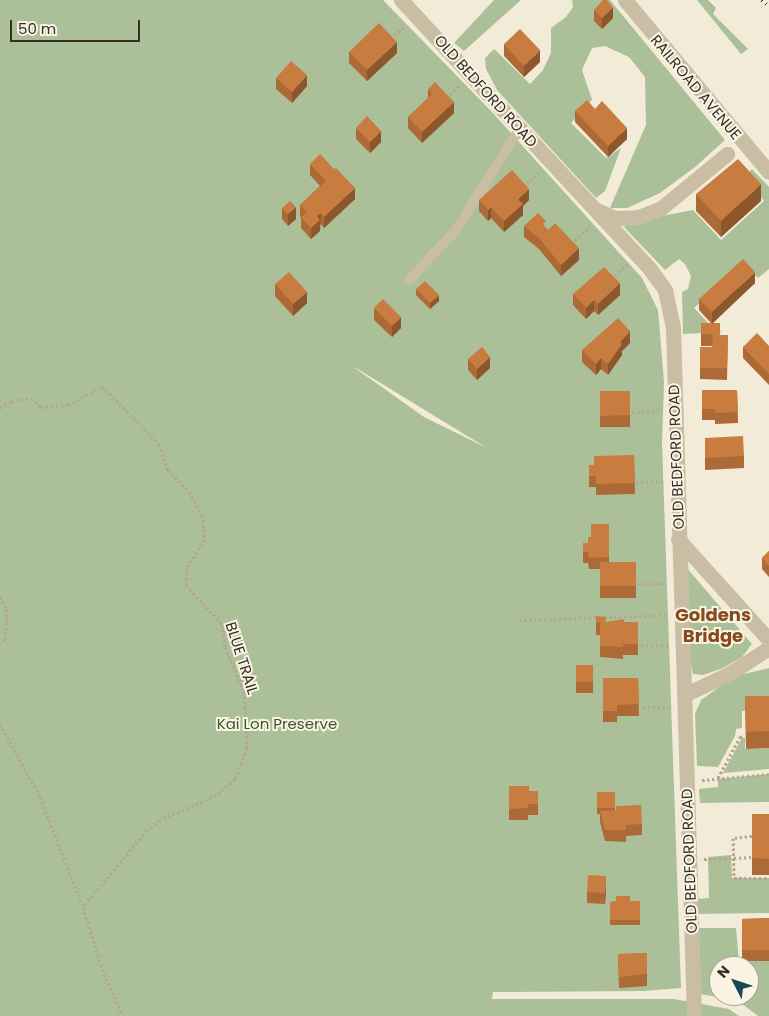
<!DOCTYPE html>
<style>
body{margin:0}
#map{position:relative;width:769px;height:1016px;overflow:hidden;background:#f1ebd8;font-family:Poppins,sans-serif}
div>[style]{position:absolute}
.green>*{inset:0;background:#abc098}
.path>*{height:3px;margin-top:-1.5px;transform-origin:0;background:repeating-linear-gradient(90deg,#b5a78e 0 2.5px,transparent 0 5px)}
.lane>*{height:10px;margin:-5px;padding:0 5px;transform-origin:5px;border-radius:5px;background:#c9bda4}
.street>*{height:15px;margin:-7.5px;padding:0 7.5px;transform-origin:7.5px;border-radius:7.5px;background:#c9bda4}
.rail>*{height:4px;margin-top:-2px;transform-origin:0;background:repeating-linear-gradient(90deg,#352d26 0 1px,transparent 0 5px)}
.wall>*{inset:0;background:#ac6b36}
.shaded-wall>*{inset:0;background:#8c572c}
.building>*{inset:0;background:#c87c3f}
span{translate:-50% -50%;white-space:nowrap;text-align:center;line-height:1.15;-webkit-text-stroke:4px #f9f4e4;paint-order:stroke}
.street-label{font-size:15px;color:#352d26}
.park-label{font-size:15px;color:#3b5329}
.quarter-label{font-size:18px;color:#854b1d;font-weight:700}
.north{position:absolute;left:709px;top:956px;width:50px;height:50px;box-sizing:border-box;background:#f9f4e4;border:1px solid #aba498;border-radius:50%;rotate:311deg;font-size:14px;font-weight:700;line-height:20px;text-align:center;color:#352d26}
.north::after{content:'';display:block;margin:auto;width:18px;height:22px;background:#1b4757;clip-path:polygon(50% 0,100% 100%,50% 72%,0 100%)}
.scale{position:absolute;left:10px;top:20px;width:130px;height:22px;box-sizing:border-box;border:2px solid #352d26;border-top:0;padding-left:6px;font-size:15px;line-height:18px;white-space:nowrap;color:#352d26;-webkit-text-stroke:4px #f9f4e4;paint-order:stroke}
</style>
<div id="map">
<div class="green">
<div style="clip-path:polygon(evenodd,0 0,383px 0,492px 112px,642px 278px,658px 310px,664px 382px,662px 443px,681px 988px,643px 991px,493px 992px,492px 999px,674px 999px,729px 1009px,739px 1016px,0 1016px,0 0,355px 368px,356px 368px,487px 448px,424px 417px,355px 368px)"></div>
<div style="clip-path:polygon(494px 0,521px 0,464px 51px,454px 43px)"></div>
<div style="clip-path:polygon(572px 0,610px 0,725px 140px,695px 167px,660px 193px,627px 208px,610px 208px,646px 125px,645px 77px,629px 57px,605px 46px,592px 48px,582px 70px,592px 100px,571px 123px,606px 158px,621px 148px,605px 191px,596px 198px,497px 90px,486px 69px,485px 58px,494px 49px,530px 84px,543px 70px,551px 53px,551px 28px,566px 17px,573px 7px)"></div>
<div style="clip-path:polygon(697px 0,708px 0,716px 8px,713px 14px,748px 49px,741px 54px)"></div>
<div style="clip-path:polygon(752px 169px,769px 187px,769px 269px,758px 278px,745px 265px,694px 308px,711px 326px,722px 332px,683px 334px,682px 292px,688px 289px,691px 276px,685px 264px,679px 259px,665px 270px,624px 227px,630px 222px,693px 210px,721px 240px,764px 201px,745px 176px)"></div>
<div style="clip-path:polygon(686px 567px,752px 644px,742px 657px,723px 668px,703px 675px,693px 674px,690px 659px)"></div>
<div style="clip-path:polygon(769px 668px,769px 709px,742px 711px,742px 728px,736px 729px,735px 736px,718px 767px,697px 766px,695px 714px,701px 700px,735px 676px)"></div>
<div style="clip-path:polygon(742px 738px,745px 738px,745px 749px,769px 748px,769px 769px,723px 773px)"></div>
<div style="clip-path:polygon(769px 774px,769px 802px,700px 803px,699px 789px,718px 787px,718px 779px)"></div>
<div style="clip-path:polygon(731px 855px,732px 878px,769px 878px,769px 913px,696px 914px,696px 899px,709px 898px,708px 857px)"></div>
<div style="clip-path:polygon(evenodd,696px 928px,736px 928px,739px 962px,769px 960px,769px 1016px,758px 1016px,737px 1000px,699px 994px,696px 928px,719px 966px,749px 966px,749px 996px,719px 996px,719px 966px)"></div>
</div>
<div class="path">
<div style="left:391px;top:39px;width:19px;rotate:-43deg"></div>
<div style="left:446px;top:98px;width:19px;rotate:-43deg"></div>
<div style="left:523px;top:187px;width:21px;rotate:-41deg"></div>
<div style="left:571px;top:244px;width:26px;rotate:-43deg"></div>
<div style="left:611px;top:279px;width:22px;rotate:-43deg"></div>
<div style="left:0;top:408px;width:13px;rotate:-32deg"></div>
<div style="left:11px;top:401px;width:20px;rotate:-9deg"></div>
<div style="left:31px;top:398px;width:13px;rotate:42deg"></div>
<div style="left:41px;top:407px;width:27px;rotate:-4deg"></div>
<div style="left:68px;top:405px;width:39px;rotate:-29deg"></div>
<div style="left:102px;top:386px;width:81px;rotate:45.5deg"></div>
<div style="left:159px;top:444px;width:28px;rotate:71deg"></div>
<div style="left:168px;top:470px;width:30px;rotate:46deg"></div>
<div style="left:189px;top:492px;width:26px;rotate:61deg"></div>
<div style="left:202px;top:515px;width:24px;rotate:83deg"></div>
<div style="left:205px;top:539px;width:34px;rotate:122deg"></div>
<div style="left:187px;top:568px;width:17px;rotate:93deg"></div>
<div style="left:186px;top:585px;width:53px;rotate:47.3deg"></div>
<div style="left:222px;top:624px;width:23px;rotate:83deg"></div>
<div style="left:225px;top:647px;width:48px;rotate:66.6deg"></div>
<div style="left:244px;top:691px;width:57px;rotate:87deg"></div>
<div style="left:247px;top:748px;width:33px;rotate:111deg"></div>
<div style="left:235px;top:779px;width:25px;rotate:140deg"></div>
<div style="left:216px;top:795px;width:61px;rotate:155.9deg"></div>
<div style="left:160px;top:820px;width:16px;rotate:142deg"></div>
<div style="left:147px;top:830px;width:100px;rotate:129.7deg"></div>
<div style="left:632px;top:412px;width:29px;rotate:-4deg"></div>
<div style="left:636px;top:482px;width:27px"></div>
<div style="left:637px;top:584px;width:29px;rotate:-2deg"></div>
<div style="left:0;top:597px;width:13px;rotate:63deg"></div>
<div style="left:6px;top:609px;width:13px;rotate:86deg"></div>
<div style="left:7px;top:622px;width:17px;rotate:97deg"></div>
<div style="left:5px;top:639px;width:6px;rotate:141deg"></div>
<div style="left:604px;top:617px;width:64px;rotate:-1.8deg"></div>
<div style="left:519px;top:620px;width:79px;rotate:-2.2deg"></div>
<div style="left:641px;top:645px;width:28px"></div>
<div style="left:643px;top:707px;width:26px"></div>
<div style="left:0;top:724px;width:83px;rotate:61.3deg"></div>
<div style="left:40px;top:797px;width:118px;rotate:68.6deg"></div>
<div style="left:83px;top:907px;width:70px;rotate:72.6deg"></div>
<div style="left:104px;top:974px;width:46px;rotate:65.7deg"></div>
<div style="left:718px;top:778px;width:47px;rotate:-61.8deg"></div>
<div style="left:740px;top:737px;width:5px;rotate:-11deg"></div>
<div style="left:702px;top:780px;width:67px;rotate:-5.1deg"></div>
<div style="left:752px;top:836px;width:19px;rotate:174deg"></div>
<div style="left:733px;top:838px;width:40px;rotate:88.6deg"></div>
<div style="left:734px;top:878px;width:35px"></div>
<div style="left:704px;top:859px;width:48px;rotate:-2.4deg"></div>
</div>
<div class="lane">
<div style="left:410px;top:279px;width:67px;rotate:-46.8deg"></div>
<div style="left:456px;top:230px;width:120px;rotate:-57.9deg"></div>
</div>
<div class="street">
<div style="left:401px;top:0;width:367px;rotate:47.2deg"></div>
<div style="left:650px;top:269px;width:26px;rotate:54deg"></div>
<div style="left:665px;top:290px;width:39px;rotate:78deg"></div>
<div style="left:673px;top:328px;width:688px;rotate:88.25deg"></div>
<div style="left:625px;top:0;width:224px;rotate:50.1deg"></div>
<div style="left:597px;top:210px;width:20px;rotate:24deg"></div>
<div style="left:615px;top:218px;width:23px;rotate:-2deg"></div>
<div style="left:638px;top:217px;width:23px;rotate:-20deg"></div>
<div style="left:660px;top:209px;width:87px;rotate:-39.4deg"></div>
<div style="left:678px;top:539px;width:136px;rotate:48deg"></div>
<div style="left:686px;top:694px;width:49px;rotate:-25.5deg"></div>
<div style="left:730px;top:673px;width:46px;rotate:-32.7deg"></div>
</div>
<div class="rail">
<div style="left:762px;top:0;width:10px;rotate:45deg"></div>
</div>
<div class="wall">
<div style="clip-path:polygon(594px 10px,613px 18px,602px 29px,594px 21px)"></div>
<div style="clip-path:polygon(504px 44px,540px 62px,524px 77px,504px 56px)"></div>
<div style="clip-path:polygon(349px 52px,397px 53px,367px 81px,349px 63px)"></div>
<div style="clip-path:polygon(276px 78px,307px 86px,292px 103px,276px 89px)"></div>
<div style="clip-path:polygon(428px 89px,454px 113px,422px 143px,408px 128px,408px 117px,428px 98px)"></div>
<div style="clip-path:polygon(595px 109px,627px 139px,608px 157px,575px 122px,575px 111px)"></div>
<div style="clip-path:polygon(356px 128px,381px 142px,370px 153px,356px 139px)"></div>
<div style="clip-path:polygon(310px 164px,355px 199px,324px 228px,321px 224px,320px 225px,320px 231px,311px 239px,301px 228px,301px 218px,300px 216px,300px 205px,320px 186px,310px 175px)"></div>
<div style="clip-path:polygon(696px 194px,761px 201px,721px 237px,696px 211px)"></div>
<div style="clip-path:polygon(479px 200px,529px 200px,523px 206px,523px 215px,504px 232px,491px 218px,488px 221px,479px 211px)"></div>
<div style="clip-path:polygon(282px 208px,296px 219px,288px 226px,282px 219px)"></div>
<div style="clip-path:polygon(524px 226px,546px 228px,579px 260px,561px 276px,539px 249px,524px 237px)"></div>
<div style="clip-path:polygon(755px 283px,712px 323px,720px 335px,728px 335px,727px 380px,700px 379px,700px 347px,712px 347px,712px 346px,701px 346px,701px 323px,711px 323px,699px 310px,699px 299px)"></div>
<div style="clip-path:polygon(275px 284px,307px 303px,293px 316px,275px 296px)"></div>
<div style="clip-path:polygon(416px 289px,439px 301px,430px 309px,416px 295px)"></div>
<div style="clip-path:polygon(573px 294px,620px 295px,598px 315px,594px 311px,586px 319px,573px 305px)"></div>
<div style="clip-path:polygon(374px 308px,401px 328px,392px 337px,374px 320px)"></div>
<div style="clip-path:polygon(630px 343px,622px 351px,622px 355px,608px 375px,601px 369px,596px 375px,582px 362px,582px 350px)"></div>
<div style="clip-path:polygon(769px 346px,769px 385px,743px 358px,743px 347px)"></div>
<div style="clip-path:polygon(468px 359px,490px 368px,477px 380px,468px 370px)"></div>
<div style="clip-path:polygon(702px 390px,737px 390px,738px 423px,715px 424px,715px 420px,702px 420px)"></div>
<div style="clip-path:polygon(600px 391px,630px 391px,630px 427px,600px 427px)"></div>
<div style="clip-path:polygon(705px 438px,744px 456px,744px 468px,705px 470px)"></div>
<div style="clip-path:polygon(634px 455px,635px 494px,596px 495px,596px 487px,589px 487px,589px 465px,594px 465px)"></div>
<div style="clip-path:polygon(609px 524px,609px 562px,636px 562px,636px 598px,600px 598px,600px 569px,589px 569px,588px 563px,583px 563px,583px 543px,588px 543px,588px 537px,591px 537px)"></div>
<div style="clip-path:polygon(769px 551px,769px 577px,762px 569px,762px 558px)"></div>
<div style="clip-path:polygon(596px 616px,606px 622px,638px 622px,638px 655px,623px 655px,623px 659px,600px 657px,600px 635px,596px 635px)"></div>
<div style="clip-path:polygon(576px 665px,593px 665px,593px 693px,576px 693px)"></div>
<div style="clip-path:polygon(603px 678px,638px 678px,639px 716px,617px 716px,617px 722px,603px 722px)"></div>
<div style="clip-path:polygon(745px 696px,769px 696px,769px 748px,746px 749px)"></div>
<div style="clip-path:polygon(509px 786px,529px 791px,538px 791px,538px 815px,528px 815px,528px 820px,509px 820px)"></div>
<div style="clip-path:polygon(597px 792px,615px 792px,615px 810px,642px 824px,642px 835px,626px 836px,626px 842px,605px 841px,600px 822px,600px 814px,597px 814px)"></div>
<div style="clip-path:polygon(752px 814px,769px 814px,769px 875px,752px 875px)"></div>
<div style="clip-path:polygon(606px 887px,605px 904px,587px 903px,587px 892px)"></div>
<div style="clip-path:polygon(640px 901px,640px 925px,610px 925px,610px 902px)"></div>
<div style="clip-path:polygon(769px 918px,769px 961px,742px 961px,742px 919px)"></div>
<div style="clip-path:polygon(647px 953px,647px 986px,619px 988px,618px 954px)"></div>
</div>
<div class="shaded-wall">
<div style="clip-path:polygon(613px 7px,613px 18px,602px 29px,602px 18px)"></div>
<div style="clip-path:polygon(397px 42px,397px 53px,367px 81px,367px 70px)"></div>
<div style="clip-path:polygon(540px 50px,540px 62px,524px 77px,524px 66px)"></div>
<div style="clip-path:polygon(307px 75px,307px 86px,292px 103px,292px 92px)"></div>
<div style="clip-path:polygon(454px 102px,454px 113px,422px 143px,422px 132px)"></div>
<div style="clip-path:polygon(627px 128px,627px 139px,608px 157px,608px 146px)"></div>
<div style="clip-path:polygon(381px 131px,381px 142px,370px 153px,370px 142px)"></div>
<div style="clip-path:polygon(761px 184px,761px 201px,721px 237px,721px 221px)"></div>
<div style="clip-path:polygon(355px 188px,355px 199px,324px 228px,324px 217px)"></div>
<div style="clip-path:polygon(529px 189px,529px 200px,523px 206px,523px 215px,504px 232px,504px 221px,518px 199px)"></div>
<div style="clip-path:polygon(296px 207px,296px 219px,288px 226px,288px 214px)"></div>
<div style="clip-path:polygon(491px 207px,491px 218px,488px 221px,488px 210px)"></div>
<div style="clip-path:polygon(321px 213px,320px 231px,311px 239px,311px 228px,317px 216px)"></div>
<div style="clip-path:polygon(579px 248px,579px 260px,561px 276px,561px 265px)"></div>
<div style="clip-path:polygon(755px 272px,755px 283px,712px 324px,712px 312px)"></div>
<div style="clip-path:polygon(620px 283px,620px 295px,598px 315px,598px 304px)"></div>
<div style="clip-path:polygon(307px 292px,307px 303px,293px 316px,293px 304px)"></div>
<div style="clip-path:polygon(439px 295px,439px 301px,430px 309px,430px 303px)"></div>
<div style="clip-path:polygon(594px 300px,594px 311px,586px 319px,586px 308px)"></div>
<div style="clip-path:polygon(401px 317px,401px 328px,392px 337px,392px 326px)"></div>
<div style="clip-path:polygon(630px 331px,630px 343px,622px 351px,622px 355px,608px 375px,608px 364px,620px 342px)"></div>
<div style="clip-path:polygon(490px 357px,490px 368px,477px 380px,477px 369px)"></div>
<div style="clip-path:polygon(601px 358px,601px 369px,596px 375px,596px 364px)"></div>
<div style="clip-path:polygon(606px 876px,606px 887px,605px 904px,605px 893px)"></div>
</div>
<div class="building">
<div style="clip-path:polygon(603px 0,607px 0,613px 7px,602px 18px,594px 10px)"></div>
<div style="clip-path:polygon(379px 23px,397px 42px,367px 70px,349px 52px)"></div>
<div style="clip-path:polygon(520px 29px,540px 50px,524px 66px,504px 44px)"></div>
<div style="clip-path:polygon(291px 61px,307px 75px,292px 92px,276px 78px)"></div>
<div style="clip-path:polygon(435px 82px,454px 102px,422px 132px,408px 117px,432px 94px,428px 89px)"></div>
<div style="clip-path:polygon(587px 100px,595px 109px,602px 101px,627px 128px,608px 146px,575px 111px)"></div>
<div style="clip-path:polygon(367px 116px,381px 131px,370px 142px,356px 128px)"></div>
<div style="clip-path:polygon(320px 154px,334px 169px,336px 168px,355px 188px,324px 217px,321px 213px,317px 216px,320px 220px,311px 228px,301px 217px,307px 212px,300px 205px,326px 181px,310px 164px)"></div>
<div style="clip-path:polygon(738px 159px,761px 184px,721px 221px,696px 194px)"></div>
<div style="clip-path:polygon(512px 170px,529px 189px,518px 199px,523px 204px,504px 221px,491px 207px,488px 210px,479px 200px)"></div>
<div style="clip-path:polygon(290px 201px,296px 207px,288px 214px,282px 208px)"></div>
<div style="clip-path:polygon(538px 213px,546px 221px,543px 224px,548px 230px,555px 223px,579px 248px,561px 265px,539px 238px,524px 226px)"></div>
<div style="clip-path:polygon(743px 259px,755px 272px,712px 312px,699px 299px)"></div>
<div style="clip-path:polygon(604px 267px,620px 283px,598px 304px,594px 300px,586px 308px,573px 294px)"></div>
<div style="clip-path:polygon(289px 272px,307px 292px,293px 304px,275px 284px)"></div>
<div style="clip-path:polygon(425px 281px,439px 295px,430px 303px,416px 289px)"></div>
<div style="clip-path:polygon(383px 299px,401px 317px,392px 326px,374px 308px)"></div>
<div style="clip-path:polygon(618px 318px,630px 331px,620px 342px,622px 344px,608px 364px,601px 358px,596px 364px,582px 350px)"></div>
<div style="clip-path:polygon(701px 323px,720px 323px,720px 335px,728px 335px,727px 368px,700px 368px,700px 347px,712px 347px,713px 334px,701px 334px)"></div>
<div style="clip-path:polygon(757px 333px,769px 346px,769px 374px,743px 347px)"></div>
<div style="clip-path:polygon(482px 347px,490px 357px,477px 369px,468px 359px)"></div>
<div style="clip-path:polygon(702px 390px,737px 390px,738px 412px,715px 413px,715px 409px,702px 409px)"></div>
<div style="clip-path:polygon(600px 391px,630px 391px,630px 415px,600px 416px)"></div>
<div style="clip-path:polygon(743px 436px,744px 456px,705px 458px,705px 438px)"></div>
<div style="clip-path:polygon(634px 455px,635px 483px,596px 484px,596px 476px,589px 476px,589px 465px,594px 465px,594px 456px)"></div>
<div style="clip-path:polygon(591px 524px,609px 524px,609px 557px,589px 558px,588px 552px,583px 552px,583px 543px,588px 543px,588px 537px,591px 537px)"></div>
<div style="clip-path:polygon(769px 551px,769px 566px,762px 558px)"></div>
<div style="clip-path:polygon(600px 562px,636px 562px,636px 586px,600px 586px)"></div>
<div style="clip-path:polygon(596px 616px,606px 617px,606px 622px,624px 619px,624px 622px,638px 622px,638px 644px,623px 644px,623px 647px,600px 646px,600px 623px,596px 623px)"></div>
<div style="clip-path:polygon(576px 665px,593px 665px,593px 682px,576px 682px)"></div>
<div style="clip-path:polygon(603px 678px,638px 678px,639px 704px,617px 705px,617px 711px,603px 711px)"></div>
<div style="clip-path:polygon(745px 696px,769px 696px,769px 731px,746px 732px)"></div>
<div style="clip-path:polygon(509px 786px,529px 786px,529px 791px,538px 791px,538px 804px,528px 804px,528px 808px,509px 809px)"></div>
<div style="clip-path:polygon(597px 792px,615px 792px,615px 808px,597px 808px)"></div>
<div style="clip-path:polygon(641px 805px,642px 824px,626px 825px,626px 830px,605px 830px,600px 811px,616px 810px,616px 806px)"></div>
<div style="clip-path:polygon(752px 814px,769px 814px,769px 859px,752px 858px)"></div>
<div style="clip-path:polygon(588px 875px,606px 876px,605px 893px,587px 892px)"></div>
<div style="clip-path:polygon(616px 896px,630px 896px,630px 901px,640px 901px,640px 920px,610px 920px,610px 902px,616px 901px)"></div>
<div style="clip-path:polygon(769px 918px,769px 950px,742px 950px,742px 919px)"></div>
<div style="clip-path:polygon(647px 953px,647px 974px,619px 977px,618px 954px)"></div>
</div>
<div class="street-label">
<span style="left:696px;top:87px;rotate:50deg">RAILROAD AVENUE</span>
<span style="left:486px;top:91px;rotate:48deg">OLD BEDFORD ROAD</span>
<span style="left:676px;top:457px;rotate:-92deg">OLD BEDFORD ROAD</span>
<span style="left:242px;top:658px;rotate:72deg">BLUE TRAIL</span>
<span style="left:689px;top:861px;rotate:-92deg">OLD BEDFORD ROAD</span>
</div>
<div class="park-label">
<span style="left:277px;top:724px">Kai Lon Preserve</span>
</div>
<div class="quarter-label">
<span style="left:713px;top:626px">Goldens<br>Bridge</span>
</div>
<div class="north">N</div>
<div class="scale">50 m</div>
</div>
